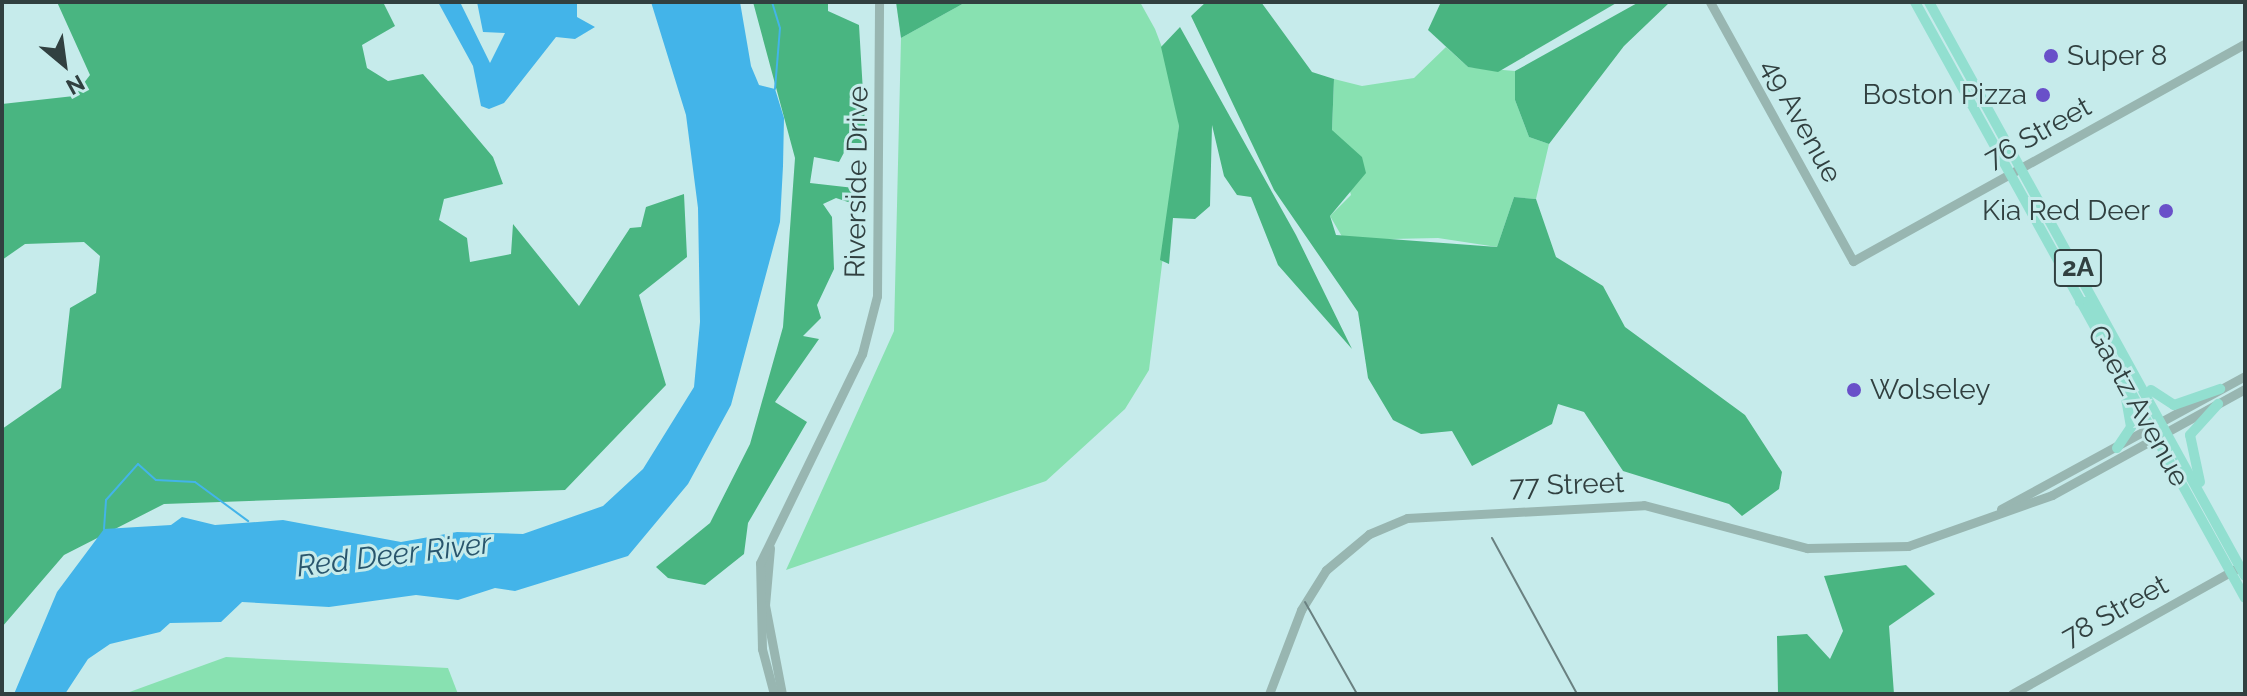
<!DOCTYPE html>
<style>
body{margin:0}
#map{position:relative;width:2247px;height:696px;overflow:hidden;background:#c6ebeb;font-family:Raleway,sans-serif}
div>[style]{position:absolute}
.green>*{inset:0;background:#88e1b1}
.forest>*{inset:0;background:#49b581}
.water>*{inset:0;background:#43b4e9}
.stream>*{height:2px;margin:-1px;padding:0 1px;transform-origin:1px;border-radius:1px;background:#43b4e9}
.secondary>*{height:9px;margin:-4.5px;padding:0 4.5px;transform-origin:4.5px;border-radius:4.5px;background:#98b6b1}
.primary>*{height:10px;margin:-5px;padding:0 5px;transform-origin:5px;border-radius:5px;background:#92dfd0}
.rail>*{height:2px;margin:-1px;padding:0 1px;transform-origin:1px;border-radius:1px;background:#6a8181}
.dots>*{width:22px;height:22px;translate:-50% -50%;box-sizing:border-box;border:4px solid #c6ebeb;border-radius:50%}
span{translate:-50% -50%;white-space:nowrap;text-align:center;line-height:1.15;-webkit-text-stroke:6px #c6ebeb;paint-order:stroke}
.shield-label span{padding:2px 6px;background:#c6ebeb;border:2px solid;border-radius:6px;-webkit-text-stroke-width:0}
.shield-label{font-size:26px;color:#314040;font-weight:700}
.poi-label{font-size:28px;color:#314040}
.left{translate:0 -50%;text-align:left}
.right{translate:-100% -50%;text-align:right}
.street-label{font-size:28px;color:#314040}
.water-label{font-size:30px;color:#29566d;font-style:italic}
.frame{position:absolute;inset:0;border:4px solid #314040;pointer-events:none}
.north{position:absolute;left:24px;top:24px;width:80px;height:80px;-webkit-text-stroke:6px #c6ebeb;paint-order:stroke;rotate:151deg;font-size:22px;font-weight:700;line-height:32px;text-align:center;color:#314040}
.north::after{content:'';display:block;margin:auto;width:28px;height:36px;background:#314040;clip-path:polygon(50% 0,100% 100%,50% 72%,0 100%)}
</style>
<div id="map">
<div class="green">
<div style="clip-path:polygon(966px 2px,1140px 2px,1155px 29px,1173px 76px,1179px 126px,1149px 370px,1125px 409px,1046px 481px,786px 570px,894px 331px,901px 38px)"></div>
<div style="clip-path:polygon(1446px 47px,1468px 67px,1515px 71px,1515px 100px,1529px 137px,1549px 144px,1536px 199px,1514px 197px,1497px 247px,1438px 238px,1344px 240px,1330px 216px,1351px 195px,1332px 130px,1334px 79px,1362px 86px,1414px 78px)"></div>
<div style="clip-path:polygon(226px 657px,448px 668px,458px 694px,124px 694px)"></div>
</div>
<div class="forest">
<div style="clip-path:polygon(57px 2px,383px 2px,395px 26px,362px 45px,367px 68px,388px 81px,423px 74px,493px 157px,503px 184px,444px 199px,439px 220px,467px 238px,470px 262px,511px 254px,513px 224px,579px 306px,630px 228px,641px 227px,646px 207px,684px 194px,687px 257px,639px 295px,666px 385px,565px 490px,164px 504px,64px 555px,2px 627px,2px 429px,61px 388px,70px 308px,96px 293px,100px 256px,84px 242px,25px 244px,2px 260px,2px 104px,74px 96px,90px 75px)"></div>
<div style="clip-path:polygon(753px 2px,828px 2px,828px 11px,859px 25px,866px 143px,849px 143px,839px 162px,814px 157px,810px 183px,863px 189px,866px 208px,836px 198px,823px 204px,832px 217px,834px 269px,817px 305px,821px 318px,803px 336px,819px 339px,775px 402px,807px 422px,748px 523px,744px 554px,705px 585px,668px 578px,656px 567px,710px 523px,750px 444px,783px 327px,795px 158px)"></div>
<div style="clip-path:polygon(896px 2px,966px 2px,901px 38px)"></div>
<div style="clip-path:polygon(1206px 2px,1261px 2px,1312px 72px,1334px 79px,1332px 130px,1362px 157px,1366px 173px,1330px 216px,1336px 235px,1497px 247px,1514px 197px,1536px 199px,1556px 257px,1603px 286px,1625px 327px,1745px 415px,1782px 472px,1779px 489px,1742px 516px,1729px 504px,1623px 471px,1584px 412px,1558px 404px,1552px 424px,1472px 466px,1452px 431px,1421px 434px,1393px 420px,1368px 378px,1358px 312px,1274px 190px,1191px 16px)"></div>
<div style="clip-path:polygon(1441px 2px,1618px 2px,1498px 72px,1468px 67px,1428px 30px)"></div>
<div style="clip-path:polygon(1639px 2px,1670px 2px,1624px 46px,1549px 144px,1529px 137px,1515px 100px,1515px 71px)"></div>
<div style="clip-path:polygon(1180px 27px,1296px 235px,1352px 349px,1278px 265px,1251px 197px,1237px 195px,1224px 176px,1212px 125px,1210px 206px,1195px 219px,1173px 218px,1169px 264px,1160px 260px,1179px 126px,1161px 47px)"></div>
<div style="clip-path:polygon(1906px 565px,1935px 594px,1889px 626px,1894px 694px,1778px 694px,1777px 636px,1807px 634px,1830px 659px,1843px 631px,1824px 576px)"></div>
</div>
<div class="water">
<div style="clip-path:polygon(438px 2px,460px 2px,490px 63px,505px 33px,483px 32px,477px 2px,577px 2px,577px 17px,595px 27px,575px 39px,556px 37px,504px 103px,489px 109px,481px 106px,473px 66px)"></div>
<div style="clip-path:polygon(651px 2px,740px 2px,751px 66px,759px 85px,775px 89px,784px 118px,783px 166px,780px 222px,731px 405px,688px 484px,628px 556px,515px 591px,495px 588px,458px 600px,416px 595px,329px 607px,242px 602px,221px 622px,170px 623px,160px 632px,110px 644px,88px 659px,65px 694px,14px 694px,57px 592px,104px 529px,171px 525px,182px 517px,215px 525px,283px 520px,401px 542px,457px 532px,523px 534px,603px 506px,643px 469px,694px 387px,700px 322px,698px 208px,686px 115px)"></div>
</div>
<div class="stream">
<div style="left:772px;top:2px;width:27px;rotate:73deg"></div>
<div style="left:780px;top:28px;width:61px;rotate:94.7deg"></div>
<div style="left:104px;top:529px;width:29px;rotate:-86deg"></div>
<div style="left:106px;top:500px;width:48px;rotate:-48.4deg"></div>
<div style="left:138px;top:464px;width:24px;rotate:42deg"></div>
<div style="left:156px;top:480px;width:39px;rotate:3deg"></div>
<div style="left:195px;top:482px;width:66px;rotate:36.3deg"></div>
</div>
<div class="secondary">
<div style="left:1710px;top:2px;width:296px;rotate:61.1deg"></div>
<div style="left:1853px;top:261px;width:448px;rotate:-29deg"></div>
<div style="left:2001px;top:509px;width:278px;rotate:-28.6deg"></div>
<div style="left:770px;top:548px;width:57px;rotate:95deg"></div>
<div style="left:765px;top:605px;width:91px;rotate:79.2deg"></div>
<div style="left:774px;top:694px;width:47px;rotate:-104.9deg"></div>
<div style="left:762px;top:649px;width:86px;rotate:-91.3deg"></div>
<div style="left:760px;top:563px;width:233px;rotate:-64deg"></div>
<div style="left:862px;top:354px;width:60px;rotate:-75.5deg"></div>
<div style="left:877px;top:296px;width:294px;rotate:-89.6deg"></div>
<div style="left:1269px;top:694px;width:90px;rotate:-69.1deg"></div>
<div style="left:1301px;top:610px;width:47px;rotate:-58deg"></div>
<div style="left:1326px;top:570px;width:56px;rotate:-39.9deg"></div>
<div style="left:1369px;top:534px;width:41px;rotate:-22.8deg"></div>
<div style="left:1407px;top:518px;width:237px;rotate:-3.1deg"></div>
<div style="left:1644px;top:505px;width:169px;rotate:14.8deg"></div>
<div style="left:1807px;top:548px;width:101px;rotate:-1.1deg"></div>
<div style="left:1908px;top:546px;width:153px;rotate:-19.5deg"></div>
<div style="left:2052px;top:495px;width:220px;rotate:-28.8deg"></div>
<div style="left:2012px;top:694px;width:258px;rotate:-29.2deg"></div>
</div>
<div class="primary">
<div style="left:1915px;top:2px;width:681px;rotate:61.03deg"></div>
<div style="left:1929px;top:2px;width:655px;rotate:61.17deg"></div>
<div style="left:2080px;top:302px;width:8px"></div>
<div style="left:2088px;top:302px;width:31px;rotate:54deg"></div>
<div style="left:2151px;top:390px;width:27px;rotate:33deg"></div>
<div style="left:2174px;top:405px;width:49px;rotate:-19.2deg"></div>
<div style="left:2117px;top:448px;width:25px;rotate:-56deg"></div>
<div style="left:2131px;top:427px;width:41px;rotate:-99.9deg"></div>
<div style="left:2200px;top:482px;width:48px;rotate:-102deg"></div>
<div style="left:2190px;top:435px;width:42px;rotate:-47.9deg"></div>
</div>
<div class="rail">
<div style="left:1492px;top:538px;width:178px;rotate:61.4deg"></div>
<div style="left:1305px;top:602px;width:106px;rotate:60.5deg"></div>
</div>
<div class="dots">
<div style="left:2051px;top:56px;background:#6950c9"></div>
<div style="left:2043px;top:95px;background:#6950c9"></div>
<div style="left:2166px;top:211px;background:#6950c9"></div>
<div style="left:1854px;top:390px;background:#6950c9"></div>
</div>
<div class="shield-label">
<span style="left:2078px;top:268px">2A</span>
</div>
<div class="poi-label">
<span class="left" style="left:2067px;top:56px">Super 8</span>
<span class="right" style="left:2027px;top:95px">Boston Pizza</span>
<span class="right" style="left:2150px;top:211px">Kia Red Deer</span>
<span class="left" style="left:1870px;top:390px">Wolseley</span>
</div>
<div class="street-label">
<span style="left:1801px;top:121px;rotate:61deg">49 Avenue</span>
<span style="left:2038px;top:133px;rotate:-29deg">76 Street</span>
<span style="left:857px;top:182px;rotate:-89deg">Riverside Drive</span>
<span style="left:2138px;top:406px;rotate:61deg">Gaetz Avenue</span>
<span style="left:1567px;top:485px;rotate:-2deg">77 Street</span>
<span style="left:2115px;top:611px;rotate:-29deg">78 Street</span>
</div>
<div class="water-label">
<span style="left:394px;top:555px;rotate:-7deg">Red Deer River</span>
</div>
<div class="frame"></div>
<div class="north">N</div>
</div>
